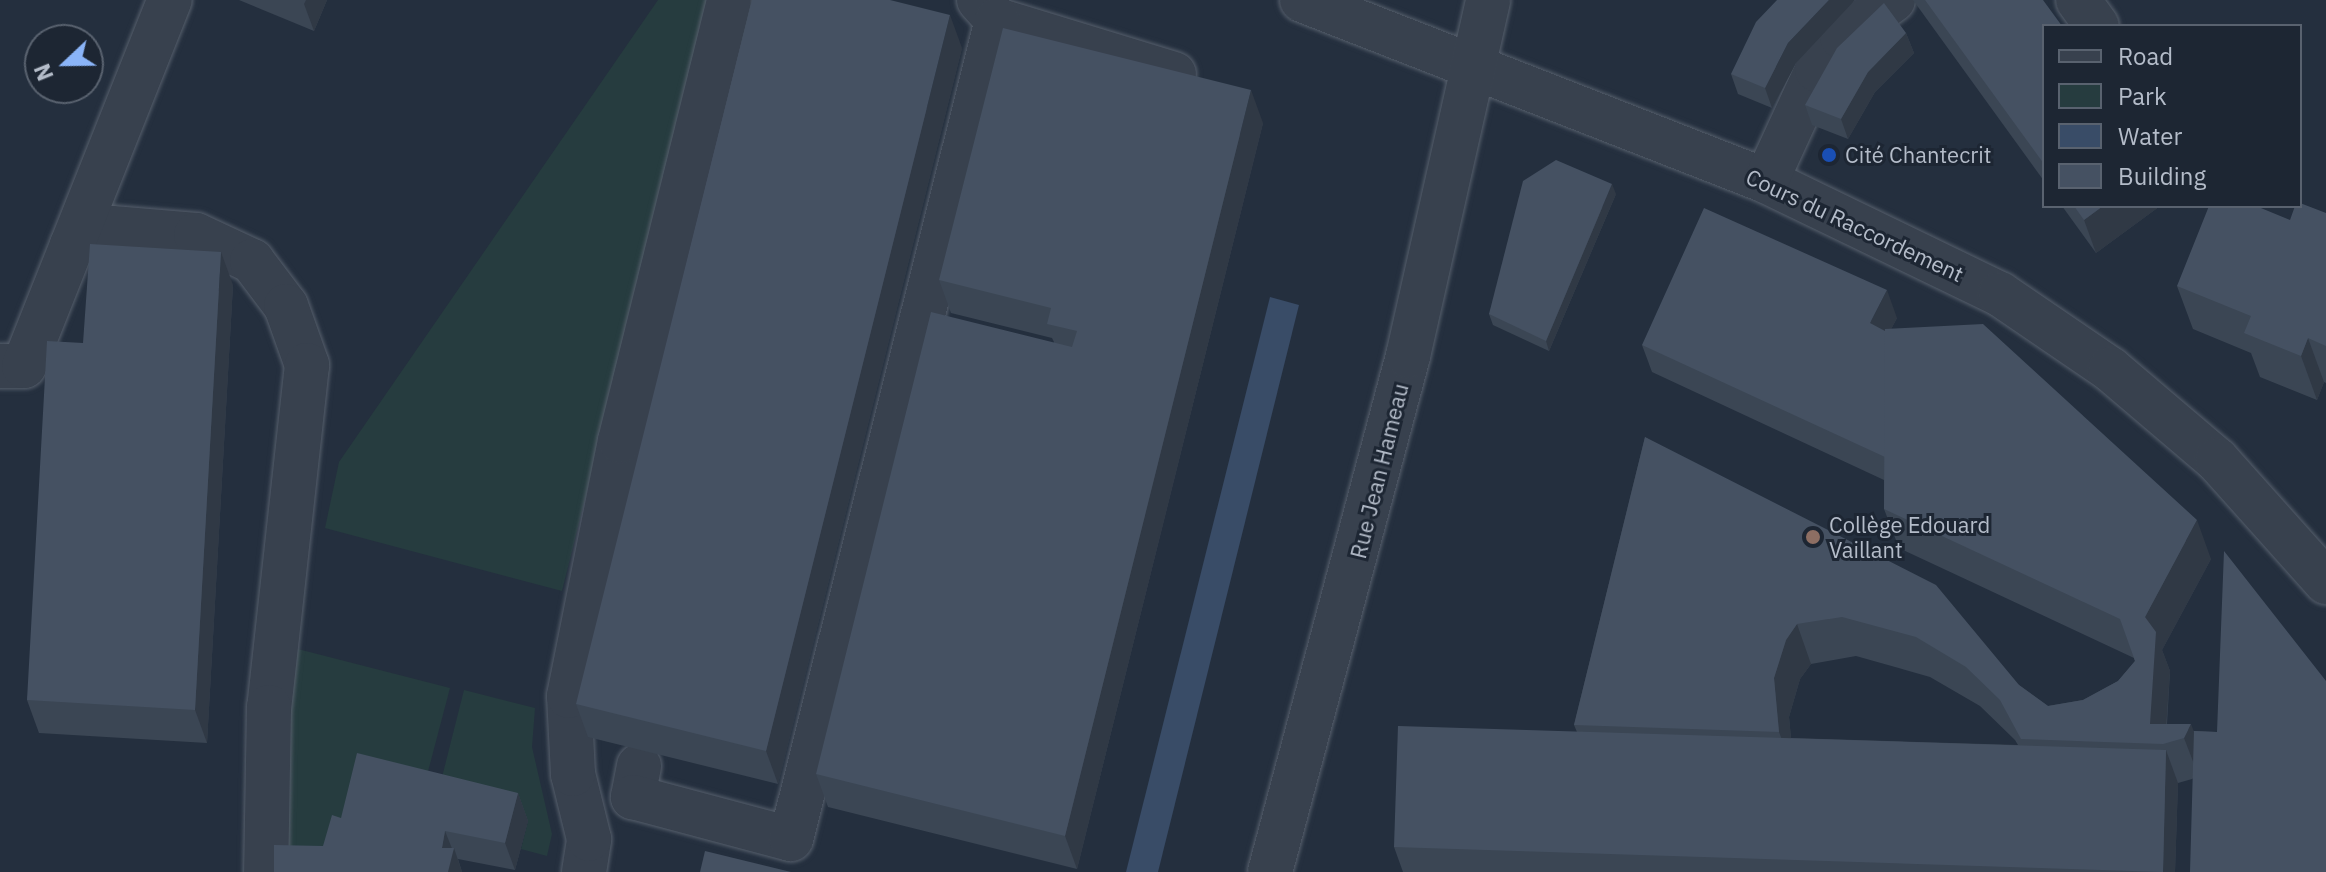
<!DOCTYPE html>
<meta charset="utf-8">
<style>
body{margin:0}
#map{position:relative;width:2326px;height:872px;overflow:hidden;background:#242f3e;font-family:"IBM Plex Sans",sans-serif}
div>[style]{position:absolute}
.green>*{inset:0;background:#263c3f}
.water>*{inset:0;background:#394c67}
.roads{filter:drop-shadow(0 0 2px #565f6c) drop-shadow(0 0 2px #565f6c)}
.minor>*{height:44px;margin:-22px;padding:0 22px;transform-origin:22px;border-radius:22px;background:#38414e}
.wall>*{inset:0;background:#3b4654}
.shaded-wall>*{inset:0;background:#303945}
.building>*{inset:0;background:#455162}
.dots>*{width:22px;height:22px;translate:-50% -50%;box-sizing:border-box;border:4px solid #1d2633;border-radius:50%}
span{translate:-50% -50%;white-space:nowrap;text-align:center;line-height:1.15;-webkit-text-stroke:6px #1d2633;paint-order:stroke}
.poi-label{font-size:22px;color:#b4bcc9}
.left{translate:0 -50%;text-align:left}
.street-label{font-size:22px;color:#b4bcc9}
.legend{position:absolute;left:2042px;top:24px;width:260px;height:184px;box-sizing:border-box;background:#1d2633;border:2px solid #59626f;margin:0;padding:10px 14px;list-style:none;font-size:24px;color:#b4bcc9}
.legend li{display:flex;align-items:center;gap:16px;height:40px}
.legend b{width:40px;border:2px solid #59626f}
.north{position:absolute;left:24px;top:24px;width:80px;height:80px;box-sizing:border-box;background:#1d2633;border:2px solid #59626f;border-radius:50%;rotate:248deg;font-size:22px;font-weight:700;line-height:32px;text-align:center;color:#b4bcc9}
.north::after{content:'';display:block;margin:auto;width:28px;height:36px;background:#8ab4f8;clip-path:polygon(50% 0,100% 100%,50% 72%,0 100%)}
</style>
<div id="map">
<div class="green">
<div style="clip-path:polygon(658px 0,710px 0,562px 591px,325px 528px,339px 462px)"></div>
<div style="clip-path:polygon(290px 647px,450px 688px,425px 783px,334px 872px,284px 872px)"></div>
<div style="clip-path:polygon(464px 690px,535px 708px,532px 747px,552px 834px,547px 856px,521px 849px,528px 821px,439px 789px)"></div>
</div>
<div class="water">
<div style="clip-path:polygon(1270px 297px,1299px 305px,1158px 872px,1126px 872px)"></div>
</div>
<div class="roads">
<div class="minor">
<div style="left:979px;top:0;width:27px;rotate:48deg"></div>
<div style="left:997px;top:20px;width:185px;rotate:17deg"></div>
<div style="left:1302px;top:0;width:498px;rotate:21.3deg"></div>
<div style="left:1766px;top:181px;width:260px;rotate:25.8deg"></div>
<div style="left:2000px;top:294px;width:133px;rotate:34.3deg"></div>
<div style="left:2110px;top:369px;width:140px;rotate:40.4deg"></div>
<div style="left:2217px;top:460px;width:164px;rotate:48.2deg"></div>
<div style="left:2078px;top:0;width:32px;rotate:54deg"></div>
<div style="left:1766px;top:181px;width:122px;rotate:-65.3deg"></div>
<div style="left:1817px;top:70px;width:41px;rotate:-52.9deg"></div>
<div style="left:1842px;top:37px;width:63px;rotate:-36deg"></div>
<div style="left:72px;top:245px;width:43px;rotate:-23deg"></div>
<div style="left:112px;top:228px;width:84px;rotate:4.8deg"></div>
<div style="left:196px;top:235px;width:62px;rotate:24.9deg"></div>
<div style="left:252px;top:261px;width:56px;rotate:52.9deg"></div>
<div style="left:286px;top:306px;width:63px;rotate:70.4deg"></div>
<div style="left:307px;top:365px;width:344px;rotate:96.3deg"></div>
<div style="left:269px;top:707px;width:165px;rotate:91deg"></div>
<div style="left:0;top:366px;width:24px"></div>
<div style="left:24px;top:366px;width:394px;rotate:-68.3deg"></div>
<div style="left:639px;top:766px;width:32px;rotate:101deg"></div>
<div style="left:633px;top:797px;width:163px;rotate:14.9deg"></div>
<div style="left:791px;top:839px;width:845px;rotate:-75.88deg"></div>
<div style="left:584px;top:872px;width:33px;rotate:-81deg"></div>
<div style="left:589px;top:839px;width:67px;rotate:-103.8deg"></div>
<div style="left:573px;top:774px;width:78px;rotate:-92.9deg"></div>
<div style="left:569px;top:696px;width:260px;rotate:-78.7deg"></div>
<div style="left:620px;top:441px;width:454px;rotate:-76.1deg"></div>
<div style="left:1270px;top:872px;width:534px;rotate:-75.03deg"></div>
<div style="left:1408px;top:356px;width:365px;rotate:-77.3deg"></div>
</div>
</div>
<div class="wall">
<div style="clip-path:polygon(239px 0,327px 0,314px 31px)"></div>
<div style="clip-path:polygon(1913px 0,2043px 0,2044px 181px)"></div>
<div style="clip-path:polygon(1906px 33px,1914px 53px,1875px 92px,1848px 139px,1812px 125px,1805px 105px)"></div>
<div style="clip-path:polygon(962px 48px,778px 784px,588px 737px,576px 704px)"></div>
<div style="clip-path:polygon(1796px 63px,1772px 108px,1738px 94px,1731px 74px)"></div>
<div style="clip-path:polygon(1263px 123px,1077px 869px,828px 807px,816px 774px,1054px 342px,1052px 338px,951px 313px,939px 280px)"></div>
<div style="clip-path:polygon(1616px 194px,1549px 351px,1493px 325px,1489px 314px)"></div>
<div style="clip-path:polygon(2062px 206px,2160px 206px,2096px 253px)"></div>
<div style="clip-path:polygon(2326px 213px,2326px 383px,2324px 382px,2317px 400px,2260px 377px,2251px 353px,2193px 329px,2177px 286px,2290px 220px)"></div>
<div style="clip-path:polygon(233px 285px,207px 743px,39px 733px,27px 700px,83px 343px)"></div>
<div style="clip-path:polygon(evenodd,1897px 318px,1891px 329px,2211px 559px,2162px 650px,2170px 671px,2167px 724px,2194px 731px,2217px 732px,2326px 681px,2192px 779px,2178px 783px,2175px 872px,1403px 872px,1394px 847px,1577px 732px,1574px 725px,1645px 437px,2019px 685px,2048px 706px,2083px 700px,2118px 681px,2135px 661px,2134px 658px,1899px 548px,1884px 509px,1884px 480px,1652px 372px,1642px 345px,1897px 318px,1856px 656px,1930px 677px,1980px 706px,2015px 740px,2018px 745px,1791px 738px,1789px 717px,1800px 679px,1811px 664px,1856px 656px)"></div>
<div style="clip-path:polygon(518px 793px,528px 821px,515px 870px,458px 859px,462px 872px,274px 872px,323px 846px,341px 818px)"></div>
</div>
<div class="shaded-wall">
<div style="clip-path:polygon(306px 0,327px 0,314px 31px,304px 4px)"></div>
<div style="clip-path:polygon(1829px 0,1855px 0,1796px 63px,1772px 108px,1765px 88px,1788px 43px)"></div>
<div style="clip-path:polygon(950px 15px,962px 48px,778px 784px,766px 751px)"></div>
<div style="clip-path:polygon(1906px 33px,1914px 53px,1875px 92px,1848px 139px,1841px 119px,1868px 72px)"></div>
<div style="clip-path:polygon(1251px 90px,1263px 123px,1077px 869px,1065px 836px)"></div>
<div style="clip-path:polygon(1612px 184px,1616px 194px,1549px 351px,1546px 341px)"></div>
<div style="clip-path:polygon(2103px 206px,2160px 206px,2096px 253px,2084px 220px)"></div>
<div style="clip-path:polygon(221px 252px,233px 285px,207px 743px,195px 710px)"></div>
<div style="clip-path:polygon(1887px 290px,1897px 318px,1880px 350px,1870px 323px)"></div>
<div style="clip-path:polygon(2308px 338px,2324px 382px,2317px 400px,2301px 356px)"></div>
<div style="clip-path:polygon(2197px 520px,2211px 559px,2162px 650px,2170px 671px,2165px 743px,2150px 724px,2145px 617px)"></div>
<div style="clip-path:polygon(1797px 624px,1811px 664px,1800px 679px,1789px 717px,1794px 771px,1779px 732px,1774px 678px,1786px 640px)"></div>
<div style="clip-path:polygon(2191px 724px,2206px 764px,2199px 777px,2184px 738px)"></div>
<div style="clip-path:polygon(2166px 750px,2178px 783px,2175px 872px,2163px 872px)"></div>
<div style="clip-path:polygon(518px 793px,528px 821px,515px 870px,505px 843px)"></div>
<div style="clip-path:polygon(445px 831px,453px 851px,454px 848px,462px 872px,448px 872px,442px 848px)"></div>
</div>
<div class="building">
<div style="clip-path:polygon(752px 0,890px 0,950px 15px,766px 751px,576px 704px)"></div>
<div style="clip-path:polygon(1777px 0,1829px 0,1788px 43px,1765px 88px,1731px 74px,1756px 22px)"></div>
<div style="clip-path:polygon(1925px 0,2043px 0,2062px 26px,2044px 26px,2044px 164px)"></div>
<div style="clip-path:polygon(1884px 3px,1906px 33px,1868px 72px,1841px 119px,1805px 105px,1837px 48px)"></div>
<div style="clip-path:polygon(1003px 28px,1251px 90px,1065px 836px,816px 774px,931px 312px,1072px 347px,1077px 331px,1047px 324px,1051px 308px,939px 280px)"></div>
<div style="clip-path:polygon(1556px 160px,1612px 184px,1546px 341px,1489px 314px,1523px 181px)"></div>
<div style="clip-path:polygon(2300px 203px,2326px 213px,2326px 346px,2308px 338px,2301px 356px,2244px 333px,2251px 316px,2177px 286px,2209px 206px,2256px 206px,2290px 220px,2295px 206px,2300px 206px)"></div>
<div style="clip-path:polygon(2074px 206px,2103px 206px,2084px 220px)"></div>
<div style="clip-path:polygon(1704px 208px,1887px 290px,1870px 323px,1885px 331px,1885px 457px,1642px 345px)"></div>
<div style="clip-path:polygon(90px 244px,221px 252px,195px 710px,27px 700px,47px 341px,83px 343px)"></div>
<div style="clip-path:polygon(1983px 324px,2197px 520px,2145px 617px,2156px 632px,2150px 724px,2191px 724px,2184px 738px,2163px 744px,2021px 739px,2000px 700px,1966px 667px,1916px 637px,1842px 617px,1797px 624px,1786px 640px,1774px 678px,1779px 732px,1574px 725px,1645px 437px,1936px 585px,2019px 685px,2048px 706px,2083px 700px,2118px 681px,2135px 661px,2120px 619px,1884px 509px,1885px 329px)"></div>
<div style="clip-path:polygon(2224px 551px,2326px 681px,2326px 872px,2190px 872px,2194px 731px,2217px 732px)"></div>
<div style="clip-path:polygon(1398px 726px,2166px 750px,2163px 872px,1394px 847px)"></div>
<div style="clip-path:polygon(357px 753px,518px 793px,505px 843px,445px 831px,442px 848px,454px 848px,448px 872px,274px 872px,274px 845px,323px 846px,332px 815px,341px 818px)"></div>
<div style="clip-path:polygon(705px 851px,791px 872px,700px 872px)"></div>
</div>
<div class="dots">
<div style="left:1829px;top:155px;background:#1a4fb4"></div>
<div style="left:1813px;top:537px;background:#8d6e63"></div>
</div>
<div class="poi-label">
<span class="left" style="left:1845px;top:155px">Cité Chantecrit</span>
<span class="left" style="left:1829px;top:537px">Collège Edouard<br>Vaillant</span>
</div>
<div class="street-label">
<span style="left:1855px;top:225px;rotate:25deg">Cours du Raccordement</span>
<span style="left:1379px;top:471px;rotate:-76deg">Rue Jean Hameau</span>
</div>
<ul class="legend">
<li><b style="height:10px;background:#38414e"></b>Road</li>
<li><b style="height:22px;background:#263c3f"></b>Park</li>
<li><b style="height:22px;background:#394c67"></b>Water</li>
<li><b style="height:22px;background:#455162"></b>Building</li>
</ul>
<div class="north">N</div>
</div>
